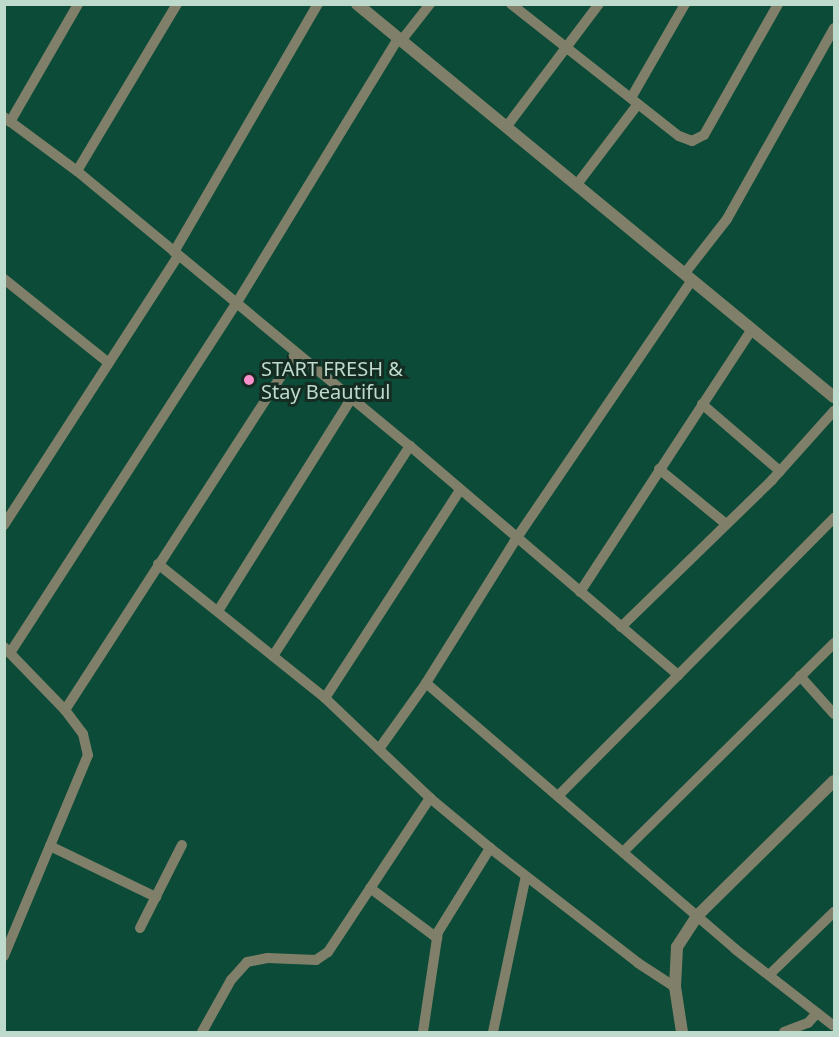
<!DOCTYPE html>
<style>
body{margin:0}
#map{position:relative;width:839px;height:1037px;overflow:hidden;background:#0b4b37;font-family:"Noto Sans",sans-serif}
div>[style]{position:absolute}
.minor>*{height:10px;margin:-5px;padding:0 5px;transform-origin:5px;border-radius:5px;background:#807f69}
.tertiary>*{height:12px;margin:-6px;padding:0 6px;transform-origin:6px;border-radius:6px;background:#807f69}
.dots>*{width:16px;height:16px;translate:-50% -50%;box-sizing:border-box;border:3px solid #142c22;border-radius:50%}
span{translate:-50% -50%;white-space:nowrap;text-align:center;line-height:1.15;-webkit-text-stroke:6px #142c22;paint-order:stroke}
.poi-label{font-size:20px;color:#bddacc}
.left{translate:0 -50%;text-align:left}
.frame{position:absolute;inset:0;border:6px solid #bddacc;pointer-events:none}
</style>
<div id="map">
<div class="minor">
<div style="left:511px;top:4px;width:214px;rotate:38.2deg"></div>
<div style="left:679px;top:136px;width:14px;rotate:21deg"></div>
<div style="left:692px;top:141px;width:13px;rotate:-27deg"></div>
<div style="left:704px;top:135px;width:150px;rotate:-60.5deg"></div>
<div style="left:401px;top:41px;width:47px;rotate:-51.9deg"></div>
<div style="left:631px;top:98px;width:108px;rotate:-60.1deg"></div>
<div style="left:4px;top:117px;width:91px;rotate:36.5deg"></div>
<div style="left:77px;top:171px;width:432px;rotate:39.6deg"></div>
<div style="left:410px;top:446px;width:353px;rotate:40.5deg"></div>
<div style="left:10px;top:122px;width:136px;rotate:-60deg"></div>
<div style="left:507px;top:126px;width:153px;rotate:-53deg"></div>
<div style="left:77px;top:171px;width:195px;rotate:-59.1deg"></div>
<div style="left:578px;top:183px;width:99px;rotate:-52.8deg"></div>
<div style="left:174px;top:252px;width:287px;rotate:-59.9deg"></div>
<div style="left:685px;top:273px;width:68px;rotate:-52.1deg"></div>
<div style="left:727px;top:219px;width:219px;rotate:-60.7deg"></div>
<div style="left:4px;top:279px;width:134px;rotate:38.7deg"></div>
<div style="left:692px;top:280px;width:313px;rotate:124.2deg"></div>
<div style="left:516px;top:539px;width:170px;rotate:122deg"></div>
<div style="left:426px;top:683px;width:408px;rotate:40.7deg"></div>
<div style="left:735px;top:949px;width:125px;rotate:37.9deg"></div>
<div style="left:702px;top:404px;width:103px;rotate:40.7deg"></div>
<div style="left:659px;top:469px;width:87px;rotate:39.4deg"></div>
<div style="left:4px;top:525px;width:320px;rotate:-57.1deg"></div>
<div style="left:158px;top:564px;width:214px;rotate:38.7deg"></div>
<div style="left:325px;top:698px;width:145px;rotate:43.6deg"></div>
<div style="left:430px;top:798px;width:78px;rotate:39.8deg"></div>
<div style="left:490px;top:848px;width:187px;rotate:37.8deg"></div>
<div style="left:638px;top:963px;width:44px;rotate:33deg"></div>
<div style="left:580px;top:592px;width:314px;rotate:-56.8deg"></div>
<div style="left:218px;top:611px;width:250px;rotate:-57.9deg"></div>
<div style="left:621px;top:627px;width:211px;rotate:-44.2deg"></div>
<div style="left:772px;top:480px;width:93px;rotate:-48.1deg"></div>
<div style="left:4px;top:647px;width:88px;rotate:45.9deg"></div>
<div style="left:65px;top:710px;width:30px;rotate:53deg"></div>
<div style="left:83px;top:734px;width:22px;rotate:77deg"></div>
<div style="left:88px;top:755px;width:218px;rotate:112.7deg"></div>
<div style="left:10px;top:653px;width:416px;rotate:-57.1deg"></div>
<div style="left:236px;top:304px;width:311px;rotate:-58.6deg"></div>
<div style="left:273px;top:656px;width:251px;rotate:-56.9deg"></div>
<div style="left:800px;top:676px;width:51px;rotate:48.2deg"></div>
<div style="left:325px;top:698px;width:248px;rotate:-57deg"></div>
<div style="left:65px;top:710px;width:425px;rotate:-57.1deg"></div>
<div style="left:379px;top:749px;width:81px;rotate:-54.5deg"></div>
<div style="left:558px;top:796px;width:392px;rotate:-45.2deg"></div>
<div style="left:50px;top:846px;width:118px;rotate:25.7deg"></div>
<div style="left:623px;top:852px;width:297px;rotate:-44.7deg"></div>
<div style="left:370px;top:888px;width:84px;rotate:36.7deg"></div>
<div style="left:140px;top:928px;width:93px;rotate:-63.2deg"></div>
<div style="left:769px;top:975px;width:91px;rotate:-44.1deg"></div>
<div style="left:202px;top:1032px;width:60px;rotate:-60.9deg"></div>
<div style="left:231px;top:980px;width:24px;rotate:-48deg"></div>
<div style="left:247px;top:962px;width:21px;rotate:-11deg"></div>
<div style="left:268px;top:958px;width:48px;rotate:2.4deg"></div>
<div style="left:316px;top:960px;width:14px;rotate:-34deg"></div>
<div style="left:328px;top:952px;width:185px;rotate:-56.5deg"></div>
<div style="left:423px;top:1032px;width:101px;rotate:-81.5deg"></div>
<div style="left:438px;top:932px;width:99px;rotate:-58.2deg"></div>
<div style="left:493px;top:1032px;width:159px;rotate:-78.1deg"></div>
<div style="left:784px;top:1032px;width:26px;rotate:-21deg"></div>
<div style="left:808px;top:1023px;width:13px;rotate:-48deg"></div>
</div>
<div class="tertiary">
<div style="left:357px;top:4px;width:618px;rotate:39.49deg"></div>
<div style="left:682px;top:1032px;width:46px;rotate:-98.8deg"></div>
<div style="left:675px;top:987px;width:40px;rotate:-87.1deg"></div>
<div style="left:677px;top:947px;width:38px;rotate:-57deg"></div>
<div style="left:698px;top:915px;width:191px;rotate:-44.6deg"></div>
</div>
<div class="dots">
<div style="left:249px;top:380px;background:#f890cb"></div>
</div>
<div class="poi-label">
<span class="left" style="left:261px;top:380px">START FRESH &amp;<br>Stay Beautiful</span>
</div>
<div class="frame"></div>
</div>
